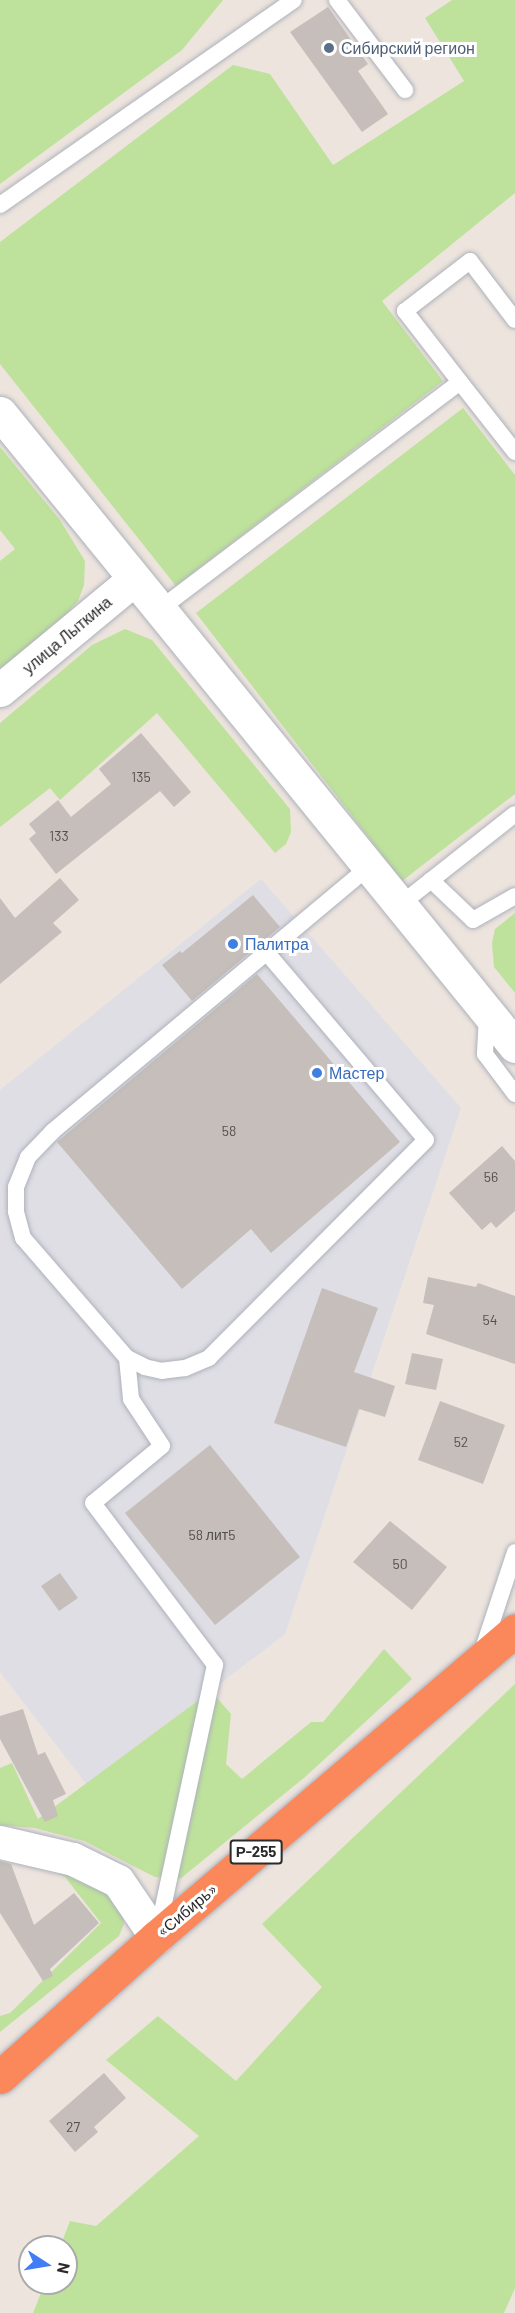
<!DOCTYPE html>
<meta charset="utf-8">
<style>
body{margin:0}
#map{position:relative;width:515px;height:2313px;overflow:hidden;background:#ede4de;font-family:Barlow,sans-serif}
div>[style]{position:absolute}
.industrial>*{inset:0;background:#dfdee5}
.green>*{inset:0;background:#bee29b}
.building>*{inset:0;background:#c5beba}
.roads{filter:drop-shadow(0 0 2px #aeb2bb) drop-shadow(0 0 2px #aeb2bb)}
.lane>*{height:16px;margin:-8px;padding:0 8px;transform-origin:8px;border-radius:8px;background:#fff}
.street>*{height:33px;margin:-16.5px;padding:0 16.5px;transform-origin:16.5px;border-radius:16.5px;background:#fff}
.secondary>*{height:33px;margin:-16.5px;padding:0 16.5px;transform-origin:16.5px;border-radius:16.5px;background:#fff}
.highway>*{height:33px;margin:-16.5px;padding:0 16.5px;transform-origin:16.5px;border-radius:16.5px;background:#fa885b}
.dots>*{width:16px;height:16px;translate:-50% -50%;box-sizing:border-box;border:3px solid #fff;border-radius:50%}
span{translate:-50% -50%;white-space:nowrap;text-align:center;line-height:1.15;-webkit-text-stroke:6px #fff;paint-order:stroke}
.number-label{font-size:14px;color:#52504f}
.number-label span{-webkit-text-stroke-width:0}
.shield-label span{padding:2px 4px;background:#fff;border:2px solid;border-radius:4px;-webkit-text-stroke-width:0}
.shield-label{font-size:15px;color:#2b2b2b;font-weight:700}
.service-label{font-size:16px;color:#4e5e75}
.left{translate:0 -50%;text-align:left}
.street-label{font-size:16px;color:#2b2b2b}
.shop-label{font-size:16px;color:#366cbe}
.north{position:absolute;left:18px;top:2235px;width:60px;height:60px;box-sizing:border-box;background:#fff;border:2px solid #aaa;border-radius:50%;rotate:102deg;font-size:16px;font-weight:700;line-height:24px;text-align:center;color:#2b2b2b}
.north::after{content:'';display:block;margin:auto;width:21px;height:27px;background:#417ef6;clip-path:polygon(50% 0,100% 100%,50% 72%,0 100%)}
</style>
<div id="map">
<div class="industrial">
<div style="clip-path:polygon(261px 879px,461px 1108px,285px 1634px,87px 1785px,0 1672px,0 1090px)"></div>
</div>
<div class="green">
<div style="clip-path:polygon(0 0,223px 0,182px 50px,0 184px)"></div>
<div style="clip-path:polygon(452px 0,515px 0,515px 193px,382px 301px,443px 381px,176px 586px,0 364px,0 242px,233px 65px,270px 74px,333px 165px,464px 81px,425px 18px)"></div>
<div style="clip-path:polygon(463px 408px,515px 475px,515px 794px,402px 881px,196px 613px)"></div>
<div style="clip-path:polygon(0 447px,60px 520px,85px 561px,84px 585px,78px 601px,59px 622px,0 672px,0 561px,15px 549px,0 530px)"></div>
<div style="clip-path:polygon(125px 629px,152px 640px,290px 809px,291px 832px,286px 844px,275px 853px,157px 713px,60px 800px,50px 788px,0 827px,0 723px,92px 645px)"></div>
<div style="clip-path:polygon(515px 913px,515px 993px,494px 967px,492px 943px,495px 929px)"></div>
<div style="clip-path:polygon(384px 1649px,412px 1679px,305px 1777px,180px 1879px,155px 1877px,84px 1841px,35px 1828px,0 1825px,0 1768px,12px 1763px,38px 1819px,211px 1691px,231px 1714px,226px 1764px,242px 1779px,311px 1722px,323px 1722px)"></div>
<div style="clip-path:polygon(515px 1684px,515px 2288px,504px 2313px,33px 2313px,45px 2283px,66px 2283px,66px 2247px,60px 2247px,70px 2221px,96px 2226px,199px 2136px,106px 2060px,158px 2016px,236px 2081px,322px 1987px,262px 1924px)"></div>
<div style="clip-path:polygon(41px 1865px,105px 1891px,122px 1912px,124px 1924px,119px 1936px,0 2032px,0 2016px,10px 2013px,101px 1923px,65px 1877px)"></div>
</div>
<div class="building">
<div style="clip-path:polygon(328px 7px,368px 64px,358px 71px,388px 114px,362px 132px,290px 32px)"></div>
<div style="clip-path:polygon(141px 733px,191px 792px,174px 807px,160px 791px,56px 874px,29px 839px,36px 833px,29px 824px,58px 800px,71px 817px,111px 784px,99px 769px)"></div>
<div style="clip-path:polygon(60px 878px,79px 900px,53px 923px,62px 932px,0 984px,0 898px,15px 918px)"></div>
<div style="clip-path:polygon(253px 895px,280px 927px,192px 1001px,162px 965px,180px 951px,182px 953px)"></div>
<div style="clip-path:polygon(257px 974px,400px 1142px,271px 1253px,251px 1229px,182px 1289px,57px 1142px)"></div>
<div style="clip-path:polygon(502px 1146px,515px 1161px,515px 1211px,496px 1228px,491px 1222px,482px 1230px,449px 1193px)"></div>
<div style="clip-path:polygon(428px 1277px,476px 1287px,478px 1283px,515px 1296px,515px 1364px,426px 1334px,434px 1305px,423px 1303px)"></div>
<div style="clip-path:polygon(322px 1288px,378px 1308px,354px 1372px,395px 1386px,385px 1417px,359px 1409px,346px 1447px,274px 1423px)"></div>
<div style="clip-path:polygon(412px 1353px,443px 1359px,436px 1390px,405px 1384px)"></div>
<div style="clip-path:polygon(440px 1401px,505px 1425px,483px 1484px,418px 1460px)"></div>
<div style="clip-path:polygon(210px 1445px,300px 1557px,215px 1625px,125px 1513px)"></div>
<div style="clip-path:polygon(390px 1521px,447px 1567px,412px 1610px,353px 1562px)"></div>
<div style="clip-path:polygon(60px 1573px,78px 1598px,59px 1611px,41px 1586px)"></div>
<div style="clip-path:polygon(23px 1709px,38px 1755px,45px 1752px,66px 1794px,53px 1800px,58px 1816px,45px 1822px,0 1739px,0 1716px)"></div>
<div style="clip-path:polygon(0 1861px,11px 1864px,34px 1925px,74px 1893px,99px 1923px,50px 1969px,53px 1976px,43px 1981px,0 1913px)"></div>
<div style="clip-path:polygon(104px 2073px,126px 2098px,94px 2127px,98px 2132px,75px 2152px,49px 2121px)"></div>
</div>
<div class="roads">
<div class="lane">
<div style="left:337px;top:0;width:113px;rotate:52.9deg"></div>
<div style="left:0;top:205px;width:358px;rotate:-34.9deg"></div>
<div style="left:460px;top:382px;width:90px;rotate:-127.8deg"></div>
<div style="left:405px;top:311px;width:82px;rotate:-37.6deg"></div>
<div style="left:470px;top:261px;width:74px;rotate:52.7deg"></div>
<div style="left:160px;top:609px;width:376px;rotate:-37.1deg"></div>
<div style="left:460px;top:382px;width:89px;rotate:51.8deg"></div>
<div style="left:431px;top:880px;width:58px;rotate:43.6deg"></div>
<div style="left:473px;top:920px;width:48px;rotate:-29.7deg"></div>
<div style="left:401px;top:904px;width:145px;rotate:-38.3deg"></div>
<div style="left:267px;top:953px;width:245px;rotate:49.6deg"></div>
<div style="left:426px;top:1140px;width:308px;rotate:134.9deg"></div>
<div style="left:209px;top:1358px;width:26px;rotate:157deg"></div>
<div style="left:185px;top:1368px;width:23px;rotate:173deg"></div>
<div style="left:162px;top:1371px;width:17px;rotate:-167deg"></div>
<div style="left:145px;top:1367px;width:20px;rotate:-153deg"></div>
<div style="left:127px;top:1358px;width:159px;rotate:-130.9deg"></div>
<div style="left:23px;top:1238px;width:28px;rotate:-105deg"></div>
<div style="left:16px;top:1211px;width:24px;rotate:-90deg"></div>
<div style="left:16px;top:1187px;width:32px;rotate:-68deg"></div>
<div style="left:28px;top:1157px;width:36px;rotate:-46deg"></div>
<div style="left:53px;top:1131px;width:413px;rotate:-39.9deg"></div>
<div style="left:487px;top:1015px;width:39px;rotate:93deg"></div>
<div style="left:485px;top:1054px;width:50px;rotate:53.1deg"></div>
<div style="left:127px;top:1358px;width:41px;rotate:84.4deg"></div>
<div style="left:131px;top:1399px;width:56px;rotate:56.6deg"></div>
<div style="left:162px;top:1446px;width:89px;rotate:140.4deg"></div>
<div style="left:93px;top:1503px;width:203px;rotate:53deg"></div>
<div style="left:215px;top:1665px;width:271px;rotate:102.1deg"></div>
<div style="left:483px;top:1649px;width:102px;rotate:-71.7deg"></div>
</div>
<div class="street">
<div style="left:0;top:690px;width:174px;rotate:-39.6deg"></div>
<div style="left:0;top:1842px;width:75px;rotate:13.1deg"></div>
<div style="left:73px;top:1859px;width:50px;rotate:26.1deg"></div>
<div style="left:118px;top:1881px;width:68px;rotate:55.8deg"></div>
</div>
<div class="secondary">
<div style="left:0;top:413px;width:816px;rotate:50.87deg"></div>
</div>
<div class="highway">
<div style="left:0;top:2077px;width:210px;rotate:-41.9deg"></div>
<div style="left:156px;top:1937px;width:472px;rotate:-40.5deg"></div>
</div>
</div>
<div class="dots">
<div style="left:329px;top:48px;background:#5c6f8a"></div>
<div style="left:233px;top:944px;background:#3f7fe0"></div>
<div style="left:317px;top:1073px;background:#3f7fe0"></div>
</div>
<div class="number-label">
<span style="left:141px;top:777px">135</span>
<span style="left:59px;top:836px">133</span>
<span style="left:229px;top:1131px">58</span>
<span style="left:491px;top:1177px">56</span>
<span style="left:490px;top:1320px">54</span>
<span style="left:461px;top:1442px">52</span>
<span style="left:212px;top:1535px">58 лит5</span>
<span style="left:400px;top:1564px">50</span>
<span style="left:73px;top:2127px">27</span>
</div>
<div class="shield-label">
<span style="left:256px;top:1852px">Р-255</span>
</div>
<div class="service-label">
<span class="left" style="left:341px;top:48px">Сибирский регион</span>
</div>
<div class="street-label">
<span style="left:67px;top:635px;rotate:-40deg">улица Лыткина</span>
<span style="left:187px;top:1910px;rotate:-40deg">«Сибирь»</span>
</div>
<div class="shop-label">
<span class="left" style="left:245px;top:944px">Палитра</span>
<span class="left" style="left:329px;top:1073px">Мастер</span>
</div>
<div class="north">N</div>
</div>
